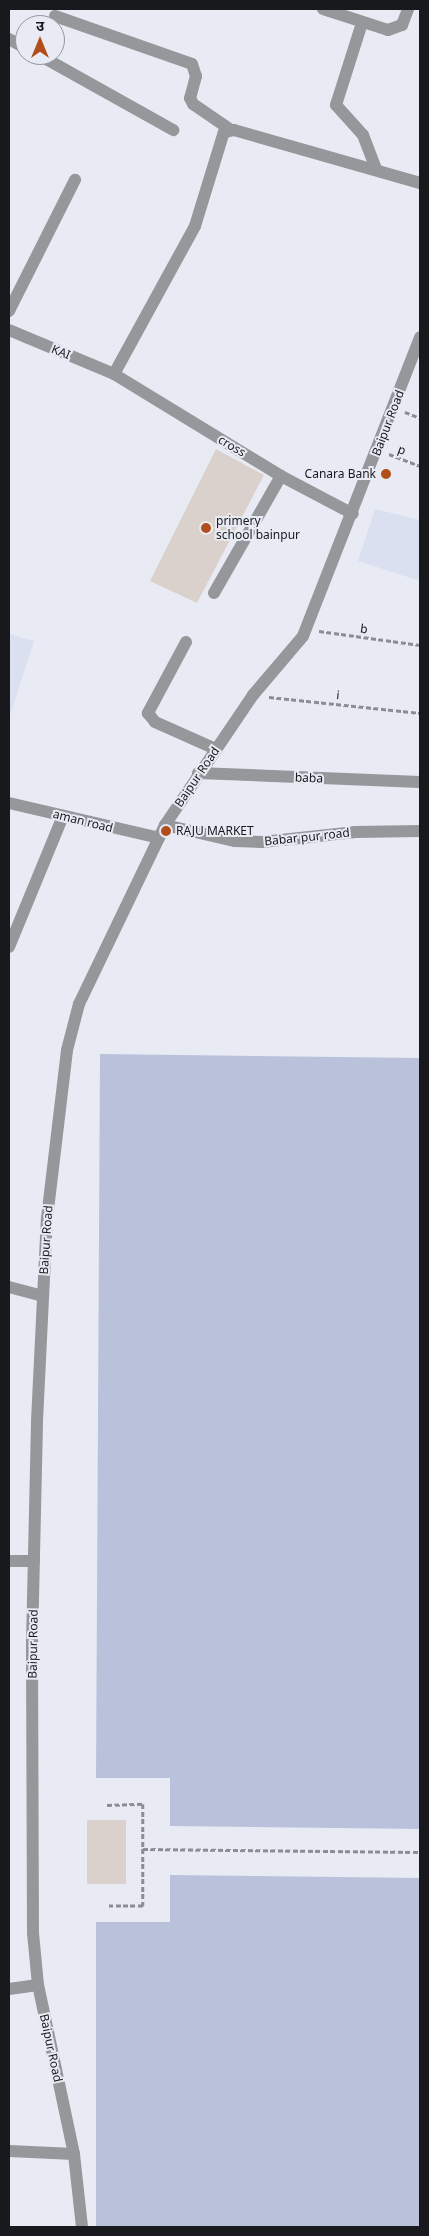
<!DOCTYPE html>
<meta charset="utf-8">
<style>
body{margin:0}
#map{position:relative;width:429px;height:2236px;overflow:hidden;background:#e8ebf4;font-family:"Noto Sans","Noto Sans Devanagari",sans-serif}
div>[style]{position:absolute}
.built>*{inset:0;background:#dae0f0}
.green>*{inset:0;background:#b9c1db}
.building>*{inset:0;background:#dbd1cc}
.path>*{height:2.5px;margin-top:-1.25px;transform-origin:0;background:repeating-linear-gradient(90deg,#8b8d94 0 5px,transparent 0 7.5px)}
.street>*{height:12px;margin:-6px;padding:0 6px;transform-origin:6px;border-radius:6px;background:#96979b}
.dots>*{width:14px;height:14px;translate:-50% -50%;box-sizing:border-box;border:2px solid #e8ebf4;border-radius:50%}
span{translate:-50% -50%;white-space:nowrap;text-align:center;line-height:1.15;-webkit-text-stroke:4px #e8ebf4;paint-order:stroke}
.street-label{font-size:12px;color:#18191c}
.poi-label{font-size:12px;color:#18191c}
.right{translate:-100% -50%;text-align:right}
.left{translate:0 -50%;text-align:left}
.frame{position:absolute;inset:0;border:10px solid #18191c;pointer-events:none}
.north{position:absolute;left:15px;top:15px;width:50px;height:50px;box-sizing:border-box;background:#e8ebf4;border:1px solid #95979e;border-radius:50%;rotate:0deg;font-size:14px;font-weight:700;line-height:20px;text-align:center;color:#18191c}
.north::after{content:'';display:block;margin:auto;width:18px;height:22px;background:#b24e19;clip-path:polygon(50% 0,100% 100%,50% 72%,0 100%)}
</style>
<div id="map">
<div class="built">
<div style="clip-path:polygon(375px 509px,420px 520px,420px 581px,358px 561px)"></div>
<div style="clip-path:polygon(9px 634px,34px 641px,9px 718px)"></div>
</div>
<div class="green">
<div style="clip-path:polygon(100px 1054px,420px 1058px,420px 1829px,170px 1826px,170px 1778px,96px 1778px)"></div>
<div style="clip-path:polygon(170px 1875px,420px 1878px,420px 2227px,96px 2227px,96px 1922px,170px 1922px)"></div>
</div>
<div class="building">
<div style="clip-path:polygon(216px 449px,264px 475px,197px 603px,150px 581px)"></div>
<div style="clip-path:polygon(87px 1820px,126px 1820px,126px 1884px,87px 1884px)"></div>
</div>
<div class="path">
<div style="left:405px;top:412px;width:16px;rotate:22deg"></div>
<div style="left:389px;top:454px;width:33px;rotate:21deg"></div>
<div style="left:319px;top:631px;width:102px;rotate:7.9deg"></div>
<div style="left:269px;top:697px;width:152px;rotate:6deg"></div>
<div style="left:107px;top:1805px;width:36px;rotate:-2deg"></div>
<div style="left:143px;top:1804px;width:102px;rotate:90deg"></div>
<div style="left:143px;top:1906px;width:34px;rotate:180deg"></div>
<div style="left:143px;top:1849px;width:277px;rotate:0.6deg"></div>
</div>
<div class="street">
<div style="left:323px;top:9px;width:68px;rotate:17.9deg"></div>
<div style="left:388px;top:30px;width:15px;rotate:-20deg"></div>
<div style="left:402px;top:25px;width:17px;rotate:-69deg"></div>
<div style="left:55px;top:16px;width:145px;rotate:19.3deg"></div>
<div style="left:192px;top:64px;width:13px;rotate:72deg"></div>
<div style="left:196px;top:76px;width:23px;rotate:105deg"></div>
<div style="left:190px;top:98px;width:7px;rotate:63deg"></div>
<div style="left:193px;top:104px;width:46px;rotate:34.4deg"></div>
<div style="left:362px;top:23px;width:86px;rotate:107.6deg"></div>
<div style="left:336px;top:105px;width:40px;rotate:48deg"></div>
<div style="left:363px;top:135px;width:36px;rotate:69deg"></div>
<div style="left:9px;top:39px;width:18px;rotate:29deg"></div>
<div style="left:39px;top:55px;width:154px;rotate:29.2deg"></div>
<div style="left:9px;top:311px;width:147px;rotate:-63.3deg"></div>
<div style="left:9px;top:330px;width:114px;rotate:22.7deg"></div>
<div style="left:114px;top:374px;width:196px;rotate:31.4deg"></div>
<div style="left:281px;top:476px;width:81px;rotate:27.8deg"></div>
<div style="left:114px;top:374px;width:169px;rotate:-61.3deg"></div>
<div style="left:195px;top:226px;width:98px;rotate:-72.9deg"></div>
<div style="left:224px;top:132px;width:10px;rotate:-11deg"></div>
<div style="left:234px;top:130px;width:193px;rotate:15.9deg"></div>
<div style="left:214px;top:593px;width:135px;rotate:-60.2deg"></div>
<div style="left:186px;top:642px;width:81px;rotate:118.2deg"></div>
<div style="left:148px;top:713px;width:11px;rotate:52deg"></div>
<div style="left:155px;top:722px;width:67px;rotate:23.9deg"></div>
<div style="left:198px;top:773px;width:222px;rotate:2.3deg"></div>
<div style="left:9px;top:803px;width:154px;rotate:13.1deg"></div>
<div style="left:165px;top:825px;width:72px;rotate:12.9deg"></div>
<div style="left:235px;top:841px;width:27px;rotate:2deg"></div>
<div style="left:262px;top:842px;width:94px;rotate:-6.1deg"></div>
<div style="left:355px;top:832px;width:65px;rotate:-0.9deg"></div>
<div style="left:9px;top:947px;width:142px;rotate:-67.6deg"></div>
<div style="left:9px;top:1287px;width:34px;rotate:15deg"></div>
<div style="left:9px;top:1561px;width:25px"></div>
<div style="left:9px;top:1989px;width:29px;rotate:-8deg"></div>
<div style="left:9px;top:2151px;width:65px;rotate:2.6deg"></div>
<div style="left:82px;top:2227px;width:73px;rotate:-96.3deg"></div>
<div style="left:74px;top:2154px;width:173px;rotate:-102deg"></div>
<div style="left:38px;top:1985px;width:52px;rotate:-95.5deg"></div>
<div style="left:33px;top:1933px;width:290px;rotate:-90.2deg"></div>
<div style="left:32px;top:1643px;width:222px;rotate:-88.7deg"></div>
<div style="left:37px;top:1421px;width:203px;rotate:-87.2deg"></div>
<div style="left:47px;top:1218px;width:169px;rotate:-83.2deg"></div>
<div style="left:67px;top:1050px;width:48px;rotate:-75.4deg"></div>
<div style="left:79px;top:1004px;width:199px;rotate:-64.3deg"></div>
<div style="left:165px;top:825px;width:157px;rotate:-55.9deg"></div>
<div style="left:253px;top:695px;width:77px;rotate:-49.7deg"></div>
<div style="left:303px;top:636px;width:321px;rotate:-68.6deg"></div>
</div>
<div class="dots">
<div style="left:386px;top:474px;background:#b24e19"></div>
<div style="left:206px;top:528px;background:#b24e19"></div>
<div style="left:166px;top:831px;background:#b24e19"></div>
</div>
<div class="street-label">
<span style="left:61px;top:352px;rotate:22deg">KAI</span>
<span style="left:388px;top:423px;rotate:-69deg">Baipur Road</span>
<span style="left:232px;top:446px;rotate:31deg">cross</span>
<span style="left:402px;top:450px;rotate:20deg">p</span>
<span style="left:364px;top:629px;rotate:8deg">b</span>
<span style="left:338px;top:695px;rotate:6deg">i</span>
<span style="left:197px;top:777px;rotate:-56deg">Baipur Road</span>
<span style="left:309px;top:778px;rotate:2deg">baba</span>
<span style="left:83px;top:821px;rotate:14deg">aman road</span>
<span style="left:307px;top:837px;rotate:-6deg">Babar pur road</span>
<span style="left:46px;top:1240px;rotate:-86deg">Baipur Road</span>
<span style="left:33px;top:1644px;rotate:-89deg">Baipur Road</span>
<span style="left:51px;top:2048px;rotate:78deg">Baipur Road</span>
</div>
<div class="poi-label">
<span class="right" style="left:376px;top:474px">Canara Bank</span>
<span class="left" style="left:216px;top:528px">primery<br>school bainpur</span>
<span class="left" style="left:176px;top:831px">RAJU MARKET</span>
</div>
<div class="frame"></div>
<div class="north">उ</div>
</div>
